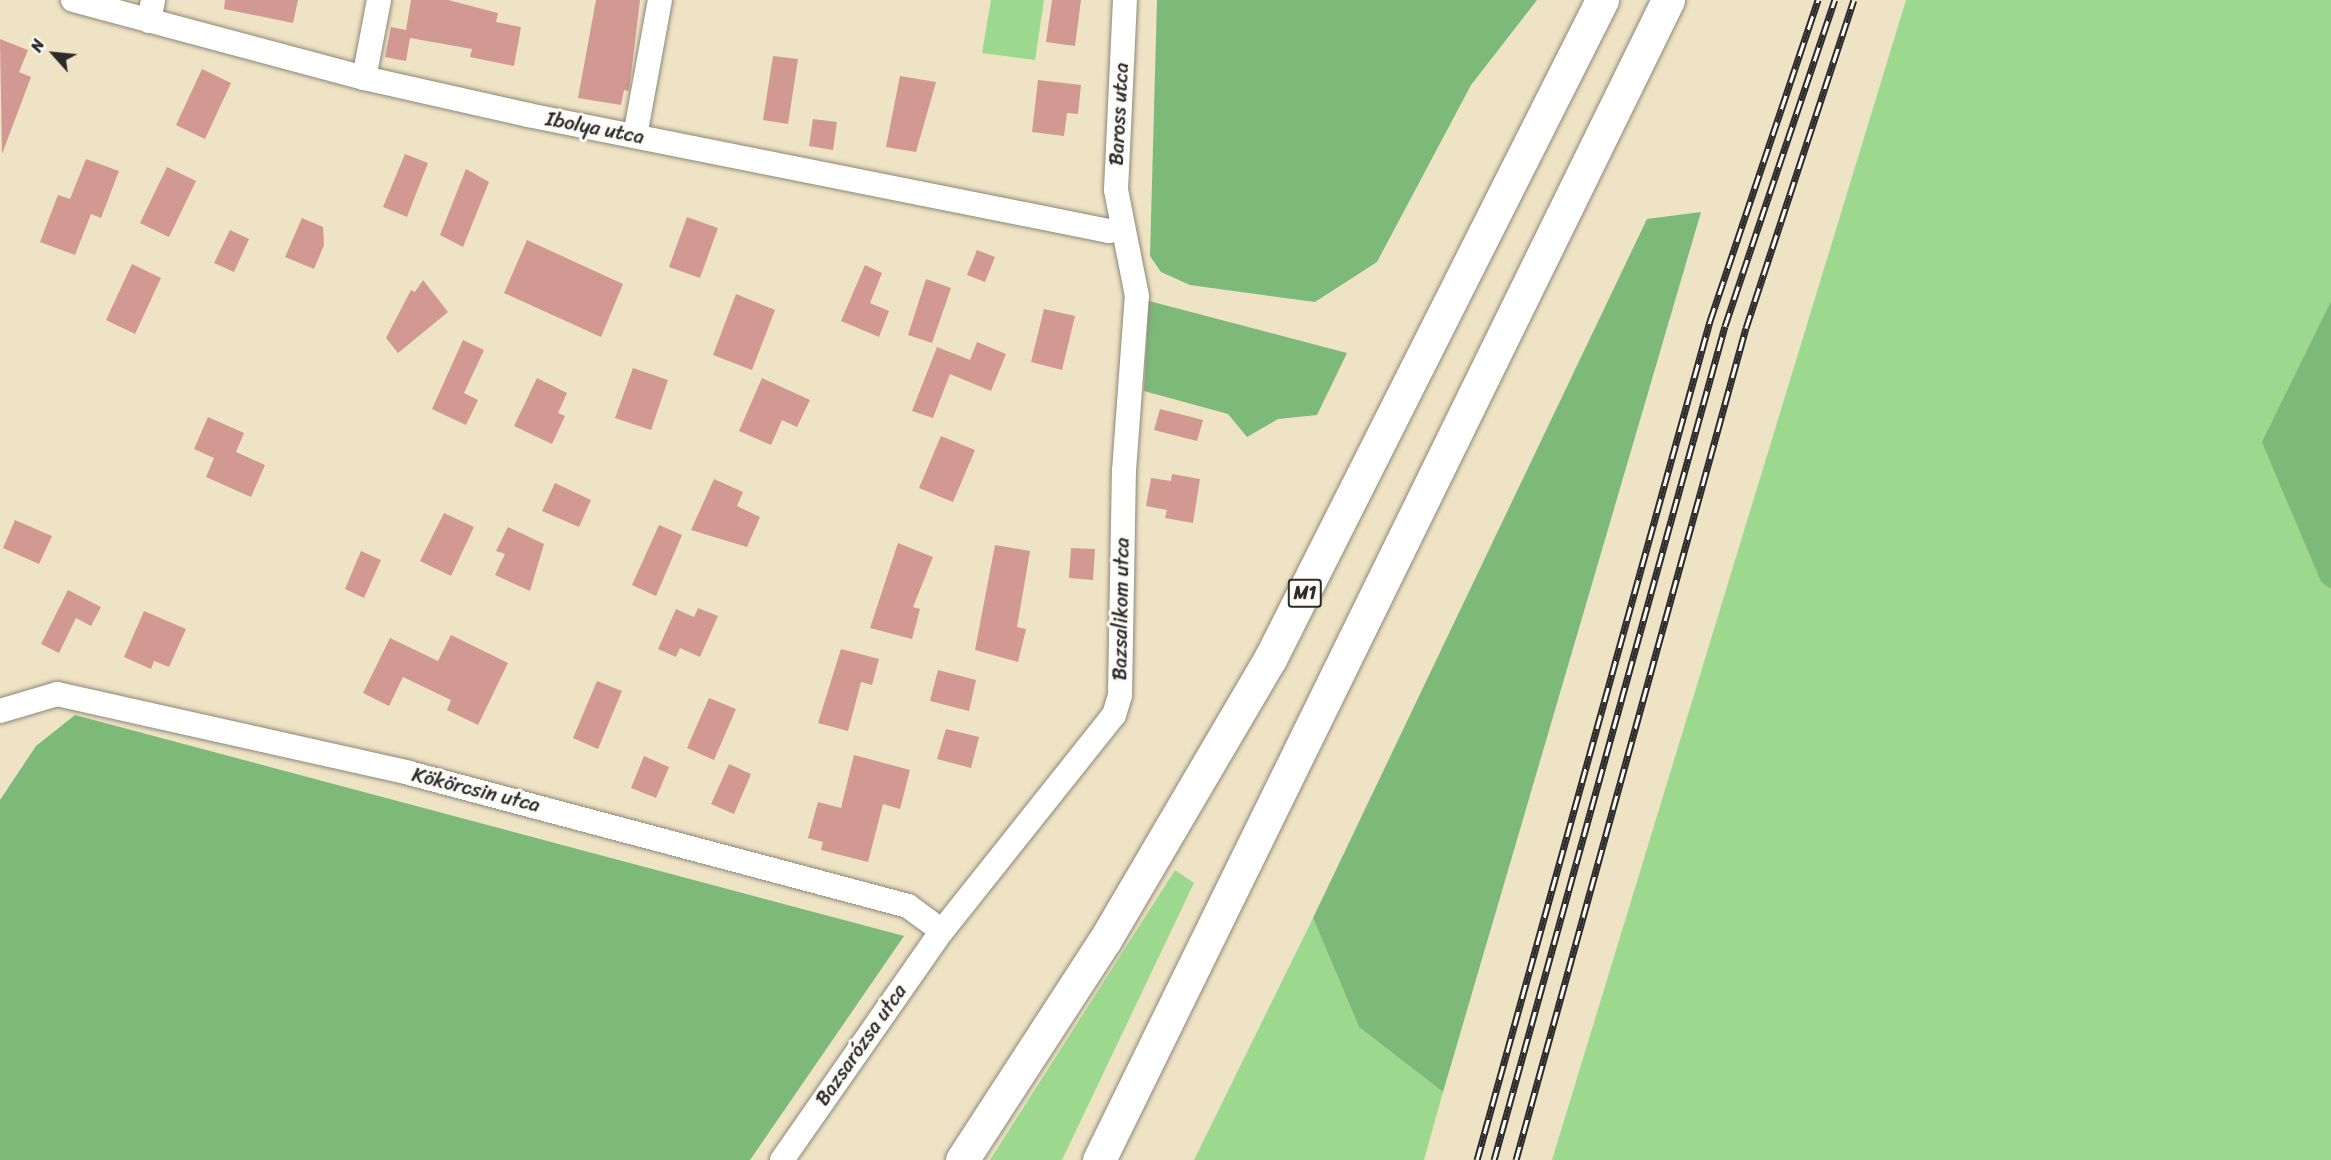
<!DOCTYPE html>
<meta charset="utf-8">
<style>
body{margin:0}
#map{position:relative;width:2331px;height:1160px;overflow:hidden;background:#efe3c5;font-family:Sriracha,sans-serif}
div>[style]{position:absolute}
.green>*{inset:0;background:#9cd98e}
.forest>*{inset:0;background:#7db979}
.building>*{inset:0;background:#d19992}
.roads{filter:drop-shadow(0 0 2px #8d8778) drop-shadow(0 0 2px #8d8778)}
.street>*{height:24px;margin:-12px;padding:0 12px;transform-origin:12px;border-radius:12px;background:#fff}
.highway>*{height:33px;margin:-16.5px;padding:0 16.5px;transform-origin:16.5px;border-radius:16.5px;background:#fff}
.rail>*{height:7px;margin-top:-3.5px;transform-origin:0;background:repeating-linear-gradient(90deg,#fdfcf7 0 14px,#2b2b2b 0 28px);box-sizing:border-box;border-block:2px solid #2b2b2b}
span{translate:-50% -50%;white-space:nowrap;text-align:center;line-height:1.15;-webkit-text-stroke:6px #fdfcf7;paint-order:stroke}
.shield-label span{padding:2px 4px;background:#fdfcf7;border:2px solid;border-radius:4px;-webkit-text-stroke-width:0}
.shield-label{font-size:18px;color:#2b2b2b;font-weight:700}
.street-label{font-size:20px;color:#2b2b2b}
.north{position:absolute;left:24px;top:24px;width:60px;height:60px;-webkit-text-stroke:4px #fdfcf7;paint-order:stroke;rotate:297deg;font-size:16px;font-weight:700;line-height:24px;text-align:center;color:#2b2b2b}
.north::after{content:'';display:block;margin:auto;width:21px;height:27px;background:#2b2b2b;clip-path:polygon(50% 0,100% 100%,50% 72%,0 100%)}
</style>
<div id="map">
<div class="green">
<div style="clip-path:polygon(991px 0,1044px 0,1035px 60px,982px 53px)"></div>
<div style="clip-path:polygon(1906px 0,2331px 0,2331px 301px,2263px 442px,2321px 582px,2331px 589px,2331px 1160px,1552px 1160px)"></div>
<div style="clip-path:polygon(1175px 870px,1194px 883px,1062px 1160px,990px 1160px)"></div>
<div style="clip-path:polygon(1313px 918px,1359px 1027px,1443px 1092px,1424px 1160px,1194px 1160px)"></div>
</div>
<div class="forest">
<div style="clip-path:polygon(1157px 0,1537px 0,1471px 85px,1377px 262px,1315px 302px,1190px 285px,1161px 272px,1150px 256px)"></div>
<div style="clip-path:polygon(1701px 212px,1443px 1092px,1359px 1027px,1313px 918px,1647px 219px)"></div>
<div style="clip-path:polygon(1149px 301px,1347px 353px,1317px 415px,1278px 419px,1247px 437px,1228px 414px,1144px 391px)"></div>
<div style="clip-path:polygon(2331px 301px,2331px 589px,2321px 582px,2262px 442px)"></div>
<div style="clip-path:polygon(75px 715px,904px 936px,750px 1160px,0 1160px,0 800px,36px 746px)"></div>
</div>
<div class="building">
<div style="clip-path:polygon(225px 0,298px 0,293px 23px,224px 9px)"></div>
<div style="clip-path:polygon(411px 0,448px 0,498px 13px,496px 22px,521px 27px,514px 66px,470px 57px,472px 49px,410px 38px,406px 61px,385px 57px,391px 27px,406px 30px)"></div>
<div style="clip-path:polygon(596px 0,640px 0,629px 91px,624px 90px,621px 105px,578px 98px)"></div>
<div style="clip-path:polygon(1052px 0,1081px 0,1075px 46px,1046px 42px)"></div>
<div style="clip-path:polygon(0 39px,28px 50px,19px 72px,31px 77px,2px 154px)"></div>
<div style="clip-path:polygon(773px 56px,798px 59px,788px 124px,763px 120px)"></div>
<div style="clip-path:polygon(202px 69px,231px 83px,205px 139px,176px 125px)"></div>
<div style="clip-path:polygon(900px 76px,936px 82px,916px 152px,886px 147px)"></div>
<div style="clip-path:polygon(1038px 80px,1081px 85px,1078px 114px,1067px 113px,1064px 136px,1032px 132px)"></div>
<div style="clip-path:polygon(813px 119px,837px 122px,833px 150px,809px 146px)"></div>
<div style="clip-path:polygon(405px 154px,428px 163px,407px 217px,383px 207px)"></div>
<div style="clip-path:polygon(86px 159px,119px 171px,101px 218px,91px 214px,75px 255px,40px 242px,58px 195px,70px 199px)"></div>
<div style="clip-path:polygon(167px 167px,196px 181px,169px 237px,140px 223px)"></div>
<div style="clip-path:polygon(466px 169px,489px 182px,463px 247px,440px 235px)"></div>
<div style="clip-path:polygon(687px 217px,718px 228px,700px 278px,669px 267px)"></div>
<div style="clip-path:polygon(302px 218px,323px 227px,324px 245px,314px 269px,285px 257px)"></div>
<div style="clip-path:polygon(230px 230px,249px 239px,234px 272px,214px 263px)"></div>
<div style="clip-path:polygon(527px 240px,623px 284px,601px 337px,504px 293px)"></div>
<div style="clip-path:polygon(977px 250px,995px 257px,985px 282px,967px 275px)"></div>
<div style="clip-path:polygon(132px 264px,161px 278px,135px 334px,106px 320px)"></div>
<div style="clip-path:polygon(865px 265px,882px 273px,870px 303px,889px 311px,879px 337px,841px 321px)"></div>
<div style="clip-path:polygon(926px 279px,951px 288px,932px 343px,908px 335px)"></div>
<div style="clip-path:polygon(423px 280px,448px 312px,398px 353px,386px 338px,411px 290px,415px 292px)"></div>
<div style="clip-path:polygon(736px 294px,775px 310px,752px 370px,713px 355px)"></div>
<div style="clip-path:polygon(1044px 309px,1075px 316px,1062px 370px,1031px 362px)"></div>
<div style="clip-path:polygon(463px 340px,484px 350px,464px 393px,478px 400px,466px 425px,432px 409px)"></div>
<div style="clip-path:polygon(977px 342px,1006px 354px,991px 391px,950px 374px,933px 418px,912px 411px,937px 347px,970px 360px)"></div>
<div style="clip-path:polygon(633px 368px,668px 380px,651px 430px,615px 418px)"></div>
<div style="clip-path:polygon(537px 378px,567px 393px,558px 413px,565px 416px,552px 444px,514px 426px)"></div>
<div style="clip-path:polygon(762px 378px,810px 400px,797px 427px,782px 420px,771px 445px,739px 431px)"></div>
<div style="clip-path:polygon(1160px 409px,1203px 420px,1197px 441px,1154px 430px)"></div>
<div style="clip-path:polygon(208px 417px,244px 433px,236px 452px,265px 465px,251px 497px,206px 477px,214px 458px,194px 449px)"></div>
<div style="clip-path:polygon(941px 436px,975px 450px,953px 502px,919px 488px)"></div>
<div style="clip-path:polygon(1172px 474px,1200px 479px,1193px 523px,1165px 518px,1167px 510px,1146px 506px,1151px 478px,1171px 481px)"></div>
<div style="clip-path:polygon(714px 479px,743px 492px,737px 506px,760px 517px,747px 547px,691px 530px)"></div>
<div style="clip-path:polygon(555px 483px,591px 500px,579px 527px,542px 511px)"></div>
<div style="clip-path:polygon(444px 513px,474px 527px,451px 576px,420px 561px)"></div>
<div style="clip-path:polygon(15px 520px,52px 536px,39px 564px,3px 548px)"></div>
<div style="clip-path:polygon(659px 525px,682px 535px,656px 596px,632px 585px)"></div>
<div style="clip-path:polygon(508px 527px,544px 544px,530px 591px,495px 575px,505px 554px,496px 551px)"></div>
<div style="clip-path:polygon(898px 543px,933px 557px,913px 607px,920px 609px,912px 639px,870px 628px)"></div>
<div style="clip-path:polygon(995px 545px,1030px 551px,1017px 627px,1026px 629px,1018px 662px,975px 650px)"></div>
<div style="clip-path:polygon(1071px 548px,1095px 549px,1093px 580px,1069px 578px)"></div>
<div style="clip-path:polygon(361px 551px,381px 560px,364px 598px,345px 589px)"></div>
<div style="clip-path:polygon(68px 590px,101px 607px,91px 626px,76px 618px,59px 653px,41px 644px)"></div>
<div style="clip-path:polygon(698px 608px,718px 616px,700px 657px,680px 648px,676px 657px,658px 649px,676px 609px,694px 617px)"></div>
<div style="clip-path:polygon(144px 611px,186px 629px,169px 667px,154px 661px,151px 669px,124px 657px)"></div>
<div style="clip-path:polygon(451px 635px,508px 663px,478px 725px,447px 710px,451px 700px,403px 677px,389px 706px,363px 693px,390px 638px,438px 661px)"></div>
<div style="clip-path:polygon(841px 649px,879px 659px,872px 685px,861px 682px,848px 731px,818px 723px)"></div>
<div style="clip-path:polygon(938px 670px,976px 680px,969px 711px,930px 701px)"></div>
<div style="clip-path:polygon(597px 681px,622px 691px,598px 749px,573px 738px)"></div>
<div style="clip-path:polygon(709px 698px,736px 709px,714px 760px,687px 748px)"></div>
<div style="clip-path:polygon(946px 729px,979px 737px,971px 768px,937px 759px)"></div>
<div style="clip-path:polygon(854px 755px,910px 770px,900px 809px,883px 804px,868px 862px,821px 850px,823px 842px,808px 838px,818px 802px,841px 808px)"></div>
<div style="clip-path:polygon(644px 756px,669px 767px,656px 798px,631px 788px)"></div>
<div style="clip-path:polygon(729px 764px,751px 774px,734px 814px,711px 804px)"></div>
</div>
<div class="roads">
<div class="street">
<div style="left:73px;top:0;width:301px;rotate:15deg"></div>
<div style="left:364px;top:78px;width:168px;rotate:12.7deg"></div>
<div style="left:528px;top:115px;width:592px;rotate:11.29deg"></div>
<div style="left:1109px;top:231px;width:13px;rotate:-13deg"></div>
<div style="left:149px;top:21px;width:21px;rotate:-79deg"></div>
<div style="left:364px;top:78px;width:79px;rotate:-79.1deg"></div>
<div style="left:635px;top:136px;width:138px;rotate:-79.6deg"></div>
<div style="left:0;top:711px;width:59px;rotate:-16.6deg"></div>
<div style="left:57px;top:694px;width:361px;rotate:12.6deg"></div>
<div style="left:409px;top:773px;width:516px;rotate:14.92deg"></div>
<div style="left:908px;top:906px;width:42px;rotate:36.3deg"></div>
<div style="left:782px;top:1160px;width:279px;rotate:-55.1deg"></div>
<div style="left:942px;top:931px;width:276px;rotate:-51.5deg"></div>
<div style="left:1114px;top:715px;width:21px;rotate:-73deg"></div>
<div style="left:1120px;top:695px;width:224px;rotate:-89deg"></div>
<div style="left:1124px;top:471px;width:175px;rotate:-85.8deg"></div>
<div style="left:1137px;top:296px;width:108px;rotate:-101.2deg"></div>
<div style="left:1116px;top:190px;width:190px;rotate:-87.3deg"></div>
</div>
<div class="highway">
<div style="left:962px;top:1160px;width:262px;rotate:-57deg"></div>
<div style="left:1105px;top:940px;width:326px;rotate:-59.6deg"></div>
<div style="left:1270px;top:659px;width:738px;rotate:-63.26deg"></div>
<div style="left:1099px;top:1160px;width:1292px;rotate:-63.87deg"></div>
</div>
</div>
<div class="rail">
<div style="left:1477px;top:1160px;width:871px;rotate:-74.48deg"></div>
<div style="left:1710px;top:321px;width:339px;rotate:-71.4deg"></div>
<div style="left:1494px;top:1160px;width:865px;rotate:-74.52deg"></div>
<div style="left:1725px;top:326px;width:344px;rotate:-71.4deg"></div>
<div style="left:1516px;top:1160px;width:863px;rotate:-74.55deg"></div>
<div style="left:1746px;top:328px;width:345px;rotate:-71.8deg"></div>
</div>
<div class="shield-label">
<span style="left:1305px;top:593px">M1</span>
</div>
<div class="street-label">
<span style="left:1119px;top:114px;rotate:-87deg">Baross utca</span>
<span style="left:595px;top:128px;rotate:11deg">Ibolya utca</span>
<span style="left:1121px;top:609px;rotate:-89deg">Bazsalikom utca</span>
<span style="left:476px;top:790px;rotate:14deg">Kökörcsin utca</span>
<span style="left:861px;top:1045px;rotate:-55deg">Bazsarózsa utca</span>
</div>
<div class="north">N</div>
</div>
